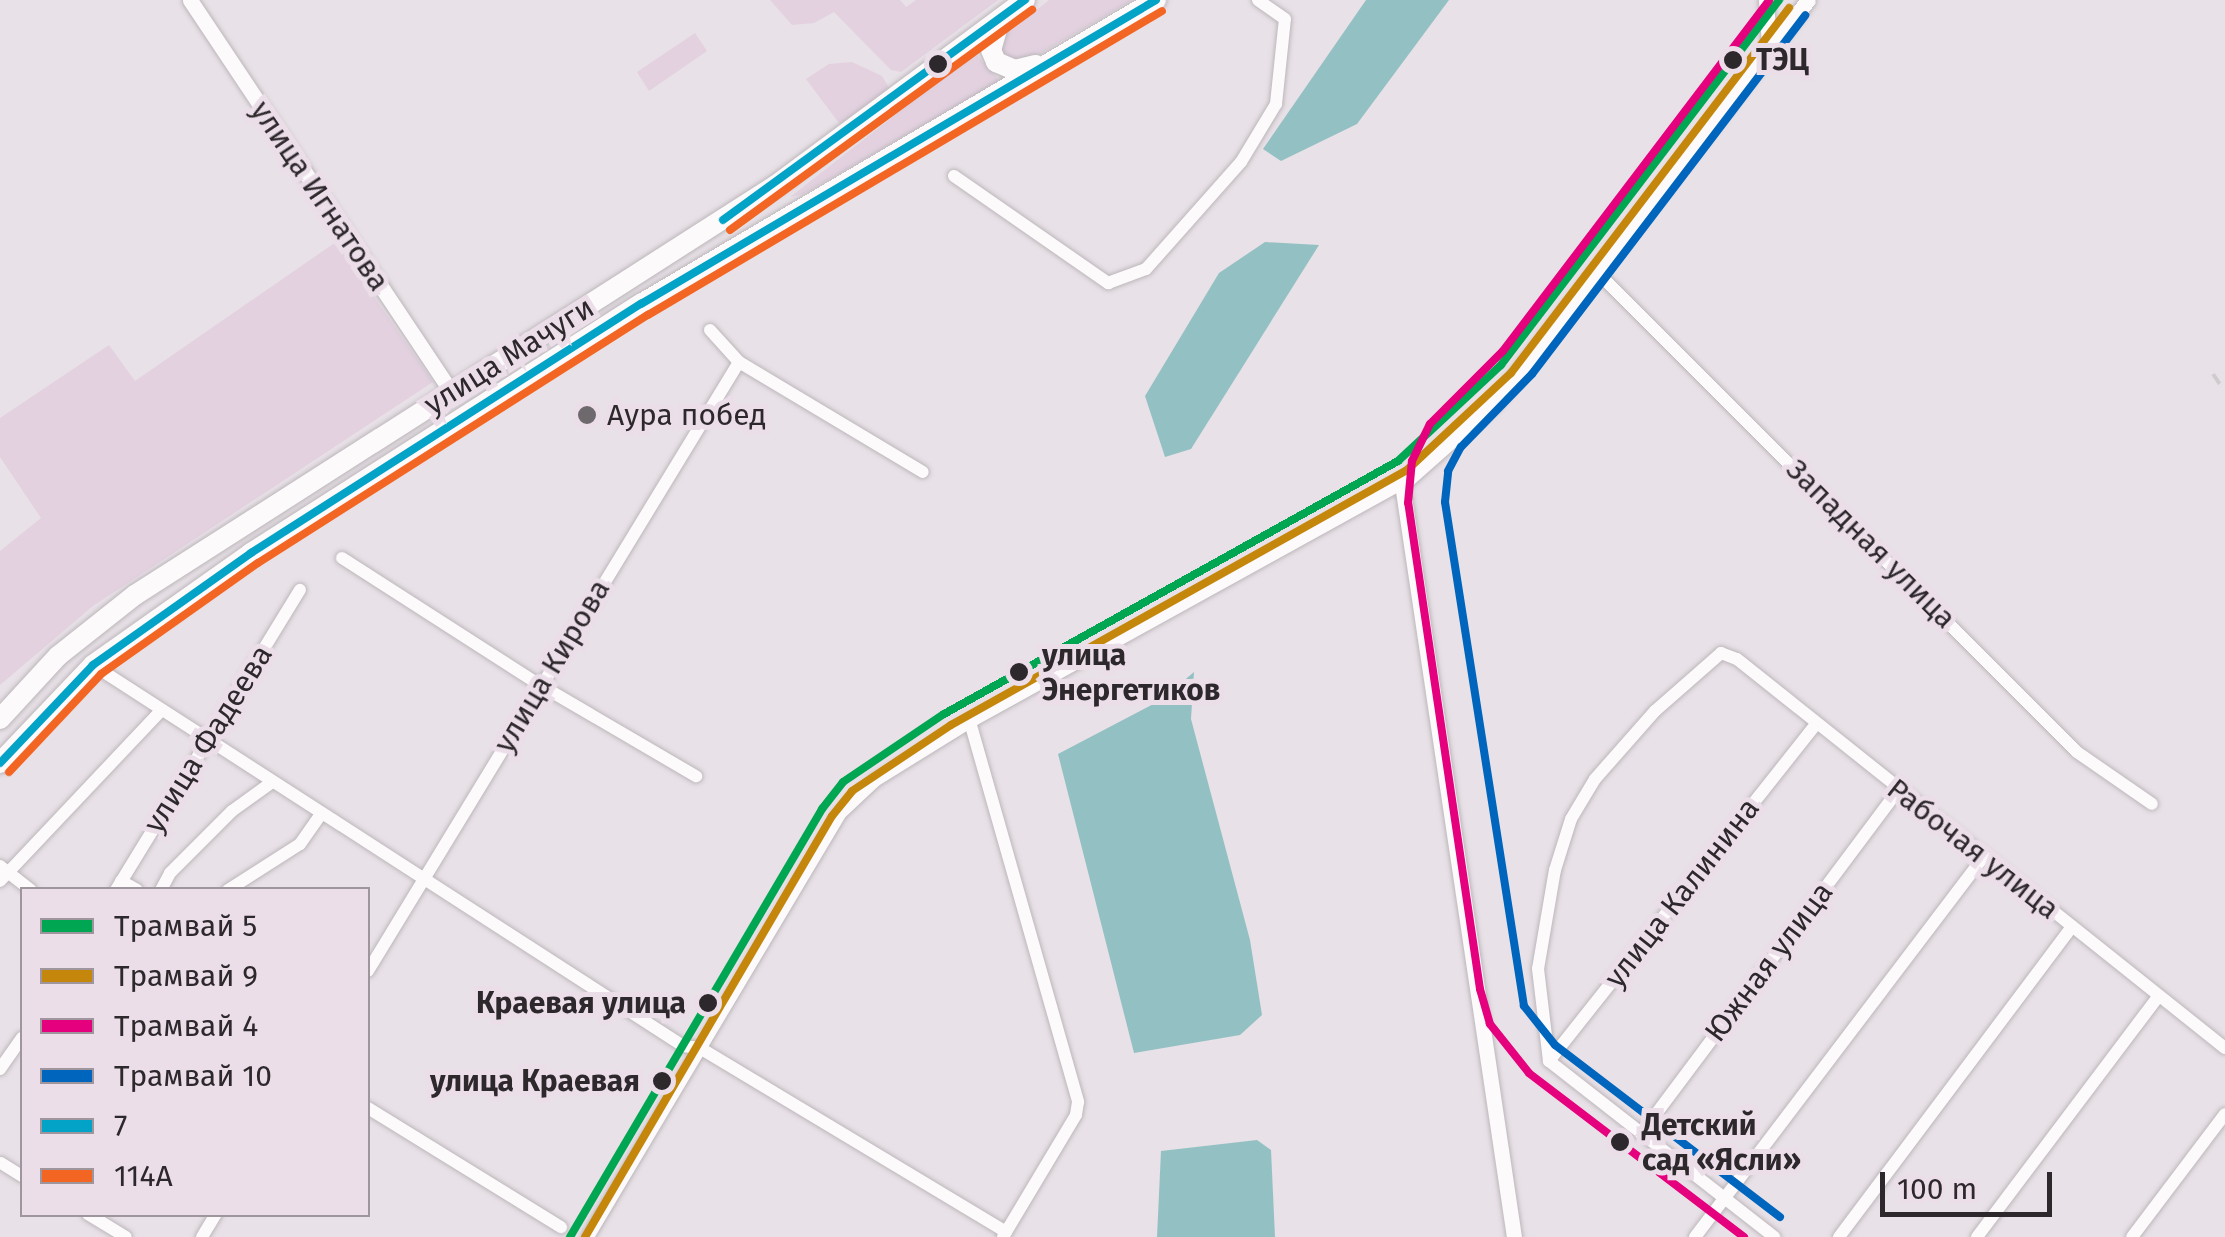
<!DOCTYPE html>
<meta charset="utf-8">
<style>
body{margin:0}
#map{position:relative;width:2225px;height:1237px;overflow:hidden;background:#e8e1e7;font-family:"Fira Sans",sans-serif}
div>[style]{position:absolute}
.green>*{inset:0;background:#e3d1e0}
.water>*{inset:0;background:#93c1c3}
.roads{filter:drop-shadow(0 0 2px #bcb7bb) drop-shadow(0 0 2px #bcb7bb)}
.minor>*{height:12px;margin:-6px;padding:0 6px;transform-origin:6px;border-radius:6px;background:#fcfafb}
.tertiary>*{height:15px;margin:-7.5px;padding:0 7.5px;transform-origin:7.5px;border-radius:7.5px;background:#fcfafb}
.primary>*{height:20px;margin:-10px;padding:0 10px;transform-origin:10px;border-radius:10px;background:#fcfafb}
.rail>*{height:4px;margin-top:-2px;transform-origin:0;background:repeating-linear-gradient(90deg,#ceccce 0 12px,transparent 0 24px)}
.bus-1>*{height:8px;margin:-4px;padding:0 4px;transform-origin:4px;border-radius:4px;background:#02a3c6}
.bus-2>*{height:8px;margin:-4px;padding:0 4px;transform-origin:4px;border-radius:4px;background:#f26522}
.tram-1>*{height:8px;margin:-4px;padding:0 4px;transform-origin:4px;border-radius:4px;background:#00a651}
.tram-2>*{height:8px;margin:-4px;padding:0 4px;transform-origin:4px;border-radius:4px;background:#c4860b}
.tram-3>*{height:8px;margin:-4px;padding:0 4px;transform-origin:4px;border-radius:4px;background:#e5007d}
.tram-4>*{height:8px;margin:-4px;padding:0 4px;transform-origin:4px;border-radius:4px;background:#0065bd}
.dots>*{width:28px;height:28px;translate:-50% -50%;box-sizing:border-box;border:5px solid #ebdee9;border-radius:50%}
span{translate:-50% -50%;white-space:nowrap;text-align:center;line-height:1.15;-webkit-text-stroke:10px #ebdee9;paint-order:stroke}
.stop-label{font-size:30px;color:#2d282c;font-weight:700}
.left{translate:0 -50%;text-align:left}
.right{translate:-100% -50%;text-align:right}
.street-label{font-size:30px;color:#2d282c}
.poi-label{font-size:30px;color:#2d282c}
.legend{position:absolute;left:20px;top:887px;width:350px;height:330px;box-sizing:border-box;background:#ebdee9;border:2px solid #9f959d;margin:0;padding:12px 18px;list-style:none;font-size:30px;color:#2d282c}
.legend li{display:flex;align-items:center;gap:20px;height:50px}
.legend b{width:50px;border:2px solid #9f959d}
.scale{position:absolute;left:1880px;top:1172px;width:172px;height:45px;box-sizing:border-box;border:5px solid #2d282c;border-top:0;padding-left:12px;font-size:30px;line-height:35px;white-space:nowrap;color:#2d282c;-webkit-text-stroke:8px #ebdee9;paint-order:stroke}
</style>
<div id="map">
<div class="green">
<div style="clip-path:polygon(770px 0,900px 0,906px 7px,916px 0,998px 0,901px 72px,891px 70px,834px 12px,814px 23px,792px 25px)"></div>
<div style="clip-path:polygon(1049px 0,1132px 0,1029px 60px,1017px 63px,1001px 53px,1002px 38px)"></div>
<div style="clip-path:polygon(695px 33px,707px 51px,649px 91px,637px 72px)"></div>
<div style="clip-path:polygon(975px 53px,999px 80px,994px 85px,803px 194px,790px 197px)"></div>
<div style="clip-path:polygon(852px 62px,882px 76px,890px 90px,845px 123px,839px 123px,806px 79px,829px 64px)"></div>
<div style="clip-path:polygon(336px 242px,433px 382px,93px 606px,0 685px,0 551px,41px 518px,0 457px,0 418px,109px 345px,135px 381px)"></div>
</div>
<div class="water">
<div style="clip-path:polygon(1366px 0,1449px 0,1357px 124px,1281px 161px,1263px 149px)"></div>
<div style="clip-path:polygon(1265px 242px,1319px 245px,1191px 449px,1165px 457px,1145px 396px,1219px 273px)"></div>
<div style="clip-path:polygon(1194px 672px,1191px 719px,1250px 940px,1262px 1015px,1240px 1035px,1134px 1053px,1058px 754px,1161px 700px)"></div>
<div style="clip-path:polygon(1257px 1140px,1271px 1150px,1275px 1237px,1157px 1237px,1161px 1151px)"></div>
</div>
<div class="roads">
<div class="minor">
<div style="left:954px;top:176px;width:188px;rotate:34.8deg"></div>
<div style="left:1108px;top:283px;width:40px;rotate:-20.2deg"></div>
<div style="left:1146px;top:269px;width:143px;rotate:-48.4deg"></div>
<div style="left:1241px;top:162px;width:68px;rotate:-58.9deg"></div>
<div style="left:1276px;top:104px;width:85px;rotate:-84deg"></div>
<div style="left:1285px;top:19px;width:33px;rotate:-145deg"></div>
<div style="left:1598px;top:273px;width:677px;rotate:45deg"></div>
<div style="left:2077px;top:752px;width:91px;rotate:34.7deg"></div>
<div style="left:710px;top:330px;width:43px;rotate:47.8deg"></div>
<div style="left:739px;top:362px;width:214px;rotate:30.9deg"></div>
<div style="left:342px;top:558px;width:235px;rotate:32.7deg"></div>
<div style="left:540px;top:685px;width:181px;rotate:30.3deg"></div>
<div style="left:93px;top:665px;width:702px;rotate:32.85deg"></div>
<div style="left:683px;top:1046px;width:17px;rotate:7deg"></div>
<div style="left:700px;top:1048px;width:357px;rotate:31deg"></div>
<div style="left:970px;top:722px;width:395px;rotate:74.1deg"></div>
<div style="left:1078px;top:1102px;width:13px;rotate:99deg"></div>
<div style="left:1076px;top:1115px;width:142px;rotate:120.9deg"></div>
<div style="left:0;top:866px;width:39px;rotate:38deg"></div>
<div style="left:0;top:881px;width:234px;rotate:-46.6deg"></div>
<div style="left:121px;top:881px;width:18px;rotate:29deg"></div>
<div style="left:116px;top:890px;width:352px;rotate:-58.5deg"></div>
<div style="left:161px;top:890px;width:19px;rotate:-62deg"></div>
<div style="left:170px;top:873px;width:88px;rotate:-45deg"></div>
<div style="left:232px;top:811px;width:49px;rotate:-35.9deg"></div>
<div style="left:228px;top:890px;width:85px;rotate:-32.6deg"></div>
<div style="left:300px;top:844px;width:37px;rotate:-55deg"></div>
<div style="left:368px;top:971px;width:713px;rotate:-58.65deg"></div>
<div style="left:1549px;top:1061px;width:93px;rotate:-96.8deg"></div>
<div style="left:1538px;top:969px;width:100px;rotate:-80.3deg"></div>
<div style="left:1555px;top:870px;width:53px;rotate:-72.6deg"></div>
<div style="left:1571px;top:819px;width:47px;rotate:-59deg"></div>
<div style="left:1595px;top:779px;width:91px;rotate:-48.6deg"></div>
<div style="left:1655px;top:711px;width:88px;rotate:-41.3deg"></div>
<div style="left:1721px;top:653px;width:17px;rotate:21deg"></div>
<div style="left:1737px;top:659px;width:624px;rotate:38.56deg"></div>
<div style="left:1549px;top:1061px;width:429px;rotate:-51.6deg"></div>
<div style="left:1549px;top:1061px;width:286px;rotate:38deg"></div>
<div style="left:0;top:1069px;width:38px;rotate:-55deg"></div>
<div style="left:368px;top:1108px;width:227px;rotate:31.7deg"></div>
<div style="left:1641px;top:1134px;width:429px;rotate:-53.2deg"></div>
<div style="left:1px;top:1163px;width:25px;rotate:32deg"></div>
<div style="left:88px;top:1214px;width:44px;rotate:31.2deg"></div>
<div style="left:202px;top:1237px;width:27px;rotate:-59deg"></div>
<div style="left:588px;top:1237px;width:492px;rotate:-59.2deg"></div>
<div style="left:840px;top:814px;width:48px;rotate:-43.3deg"></div>
<div style="left:875px;top:781px;width:112px;rotate:-31.8deg"></div>
<div style="left:970px;top:722px;width:493px;rotate:-28.9deg"></div>
<div style="left:1695px;top:1237px;width:476px;rotate:-52.8deg"></div>
<div style="left:1839px;top:1237px;width:388px;rotate:-53.1deg"></div>
<div style="left:1977px;top:1237px;width:301px;rotate:-53deg"></div>
<div style="left:2132px;top:1237px;width:154px;rotate:-52.9deg"></div>
</div>
<div class="tertiary">
<div style="left:190px;top:0;width:471px;rotate:56.3deg"></div>
<div style="left:1766px;top:0;width:45px;rotate:86.2deg"></div>
<div style="left:1514px;top:1237px;width:761px;rotate:-98.46deg"></div>
<div style="left:1402px;top:484px;width:124px;rotate:-41.4deg"></div>
<div style="left:1495px;top:402px;width:509px;rotate:-52.1deg"></div>
</div>
<div class="primary">
<div style="left:1000px;top:19px;width:32px;rotate:106deg"></div>
<div style="left:991px;top:50px;width:13px;rotate:67deg"></div>
<div style="left:996px;top:62px;width:21px;rotate:23deg"></div>
<div style="left:1015px;top:70px;width:21px;rotate:-14deg"></div>
<div style="left:0;top:719px;width:86px;rotate:-47.4deg"></div>
<div style="left:58px;top:656px;width:98px;rotate:-38.4deg"></div>
<div style="left:135px;top:595px;width:761px;rotate:-32.6deg"></div>
<div style="left:776px;top:185px;width:310px;rotate:-36.6deg"></div>
<div style="left:0;top:763px;width:135px;rotate:-46.5deg"></div>
<div style="left:93px;top:665px;width:194px;rotate:-35.3deg"></div>
<div style="left:251px;top:553px;width:463px;rotate:-32.6deg"></div>
<div style="left:641px;top:304px;width:598px;rotate:-30.55deg"></div>
</div>
</div>
<div class="rail">
<div style="left:2213px;top:374px;width:22px;rotate:56deg"></div>
</div>
<div class="bus-1">
<div style="left:723px;top:220px;width:374px;rotate:-36.1deg"></div>
<div style="left:0;top:763px;width:135px;rotate:-46.5deg"></div>
<div style="left:93px;top:665px;width:194px;rotate:-35.3deg"></div>
<div style="left:251px;top:553px;width:463px;rotate:-32.6deg"></div>
<div style="left:641px;top:304px;width:598px;rotate:-30.55deg"></div>
</div>
<div class="bus-2">
<div style="left:730px;top:230px;width:374px;rotate:-36.1deg"></div>
<div style="left:9px;top:772px;width:134px;rotate:-46.8deg"></div>
<div style="left:101px;top:674px;width:192px;rotate:-35.3deg"></div>
<div style="left:258px;top:563px;width:462px;rotate:-32.5deg"></div>
<div style="left:648px;top:315px;width:597px;rotate:-30.6deg"></div>
</div>
<div class="tram-1">
<div style="left:570px;top:1237px;width:497px;rotate:-59.5deg"></div>
<div style="left:822px;top:809px;width:34px;rotate:-52deg"></div>
<div style="left:843px;top:782px;width:122px;rotate:-34deg"></div>
<div style="left:944px;top:714px;width:520px;rotate:-29.13deg"></div>
<div style="left:1398px;top:461px;width:141px;rotate:-43deg"></div>
<div style="left:1501px;top:365px;width:459px;rotate:-52.7deg"></div>
</div>
<div class="tram-2">
<div style="left:585px;top:1237px;width:488px;rotate:-59.6deg"></div>
<div style="left:832px;top:816px;width:32px;rotate:-51deg"></div>
<div style="left:852px;top:791px;width:119px;rotate:-33.7deg"></div>
<div style="left:951px;top:725px;width:522px;rotate:-29.21deg"></div>
<div style="left:1407px;top:470px;width:142px;rotate:-43deg"></div>
<div style="left:1511px;top:373px;width:459px;rotate:-52.7deg"></div>
</div>
<div class="tram-3">
<div style="left:1744px;top:1237px;width:270px;rotate:-142.7deg"></div>
<div style="left:1529px;top:1073px;width:63px;rotate:-128.5deg"></div>
<div style="left:1490px;top:1024px;width:36px;rotate:-106deg"></div>
<div style="left:1480px;top:989px;width:491px;rotate:-98.4deg"></div>
<div style="left:1408px;top:503px;width:42px;rotate:-84.6deg"></div>
<div style="left:1412px;top:461px;width:41px;rotate:-64.1deg"></div>
<div style="left:1430px;top:424px;width:103px;rotate:-45deg"></div>
<div style="left:1503px;top:351px;width:440px;rotate:-52.8deg"></div>
</div>
<div class="tram-4">
<div style="left:1780px;top:1217px;width:283px;rotate:-142.6deg"></div>
<div style="left:1555px;top:1045px;width:50px;rotate:-128.5deg"></div>
<div style="left:1524px;top:1006px;width:510px;rotate:-98.91deg"></div>
<div style="left:1445px;top:502px;width:31px;rotate:-84deg"></div>
<div style="left:1448px;top:471px;width:27px;rotate:-62deg"></div>
<div style="left:1461px;top:447px;width:102px;rotate:-45.8deg"></div>
<div style="left:1532px;top:374px;width:451px;rotate:-52.7deg"></div>
</div>
<div class="dots">
<div style="left:1733px;top:60px;background:#2d282c"></div>
<div style="left:938px;top:64px;background:#2d282c"></div>
<div style="left:587px;top:415px;background:#6e696d"></div>
<div style="left:1019px;top:672px;background:#2d282c"></div>
<div style="left:708px;top:1003px;background:#2d282c"></div>
<div style="left:662px;top:1081px;background:#2d282c"></div>
<div style="left:1620px;top:1142px;background:#2d282c"></div>
</div>
<div class="stop-label">
<span class="left" style="left:1756px;top:60px">ТЭЦ</span>
<span class="left" style="left:1042px;top:672px">улица<br>Энергетиков</span>
<span class="right" style="left:686px;top:1003px">Краевая улица</span>
<span class="right" style="left:640px;top:1081px">улица Краевая</span>
<span class="left" style="left:1642px;top:1142px">Детский<br>сад «Ясли»</span>
</div>
<div class="street-label">
<span style="left:320px;top:196px;rotate:56deg">улица Игнатова</span>
<span style="left:509px;top:356px;rotate:-32deg">улица Мачуги</span>
<span style="left:1871px;top:544px;rotate:45deg">Западная улица</span>
<span style="left:552px;top:666px;rotate:-59deg">улица Кирова</span>
<span style="left:208px;top:739px;rotate:-58deg">улица Фадеева</span>
<span style="left:1973px;top:849px;rotate:38deg">Рабочая улица</span>
<span style="left:1682px;top:893px;rotate:-52deg">улица Калинина</span>
<span style="left:1769px;top:962px;rotate:-53deg">Южная улица</span>
</div>
<div class="poi-label">
<span class="left" style="left:607px;top:415px">Аура побед</span>
</div>
<ul class="legend">
<li><b style="height:12px;background:#00a651"></b>Трамвай 5</li>
<li><b style="height:12px;background:#c4860b"></b>Трамвай 9</li>
<li><b style="height:12px;background:#e5007d"></b>Трамвай 4</li>
<li><b style="height:12px;background:#0065bd"></b>Трамвай 10</li>
<li><b style="height:12px;background:#02a3c6"></b>7</li>
<li><b style="height:12px;background:#f26522"></b>114А</li>
</ul>
<div class="scale">100 m</div>
</div>
